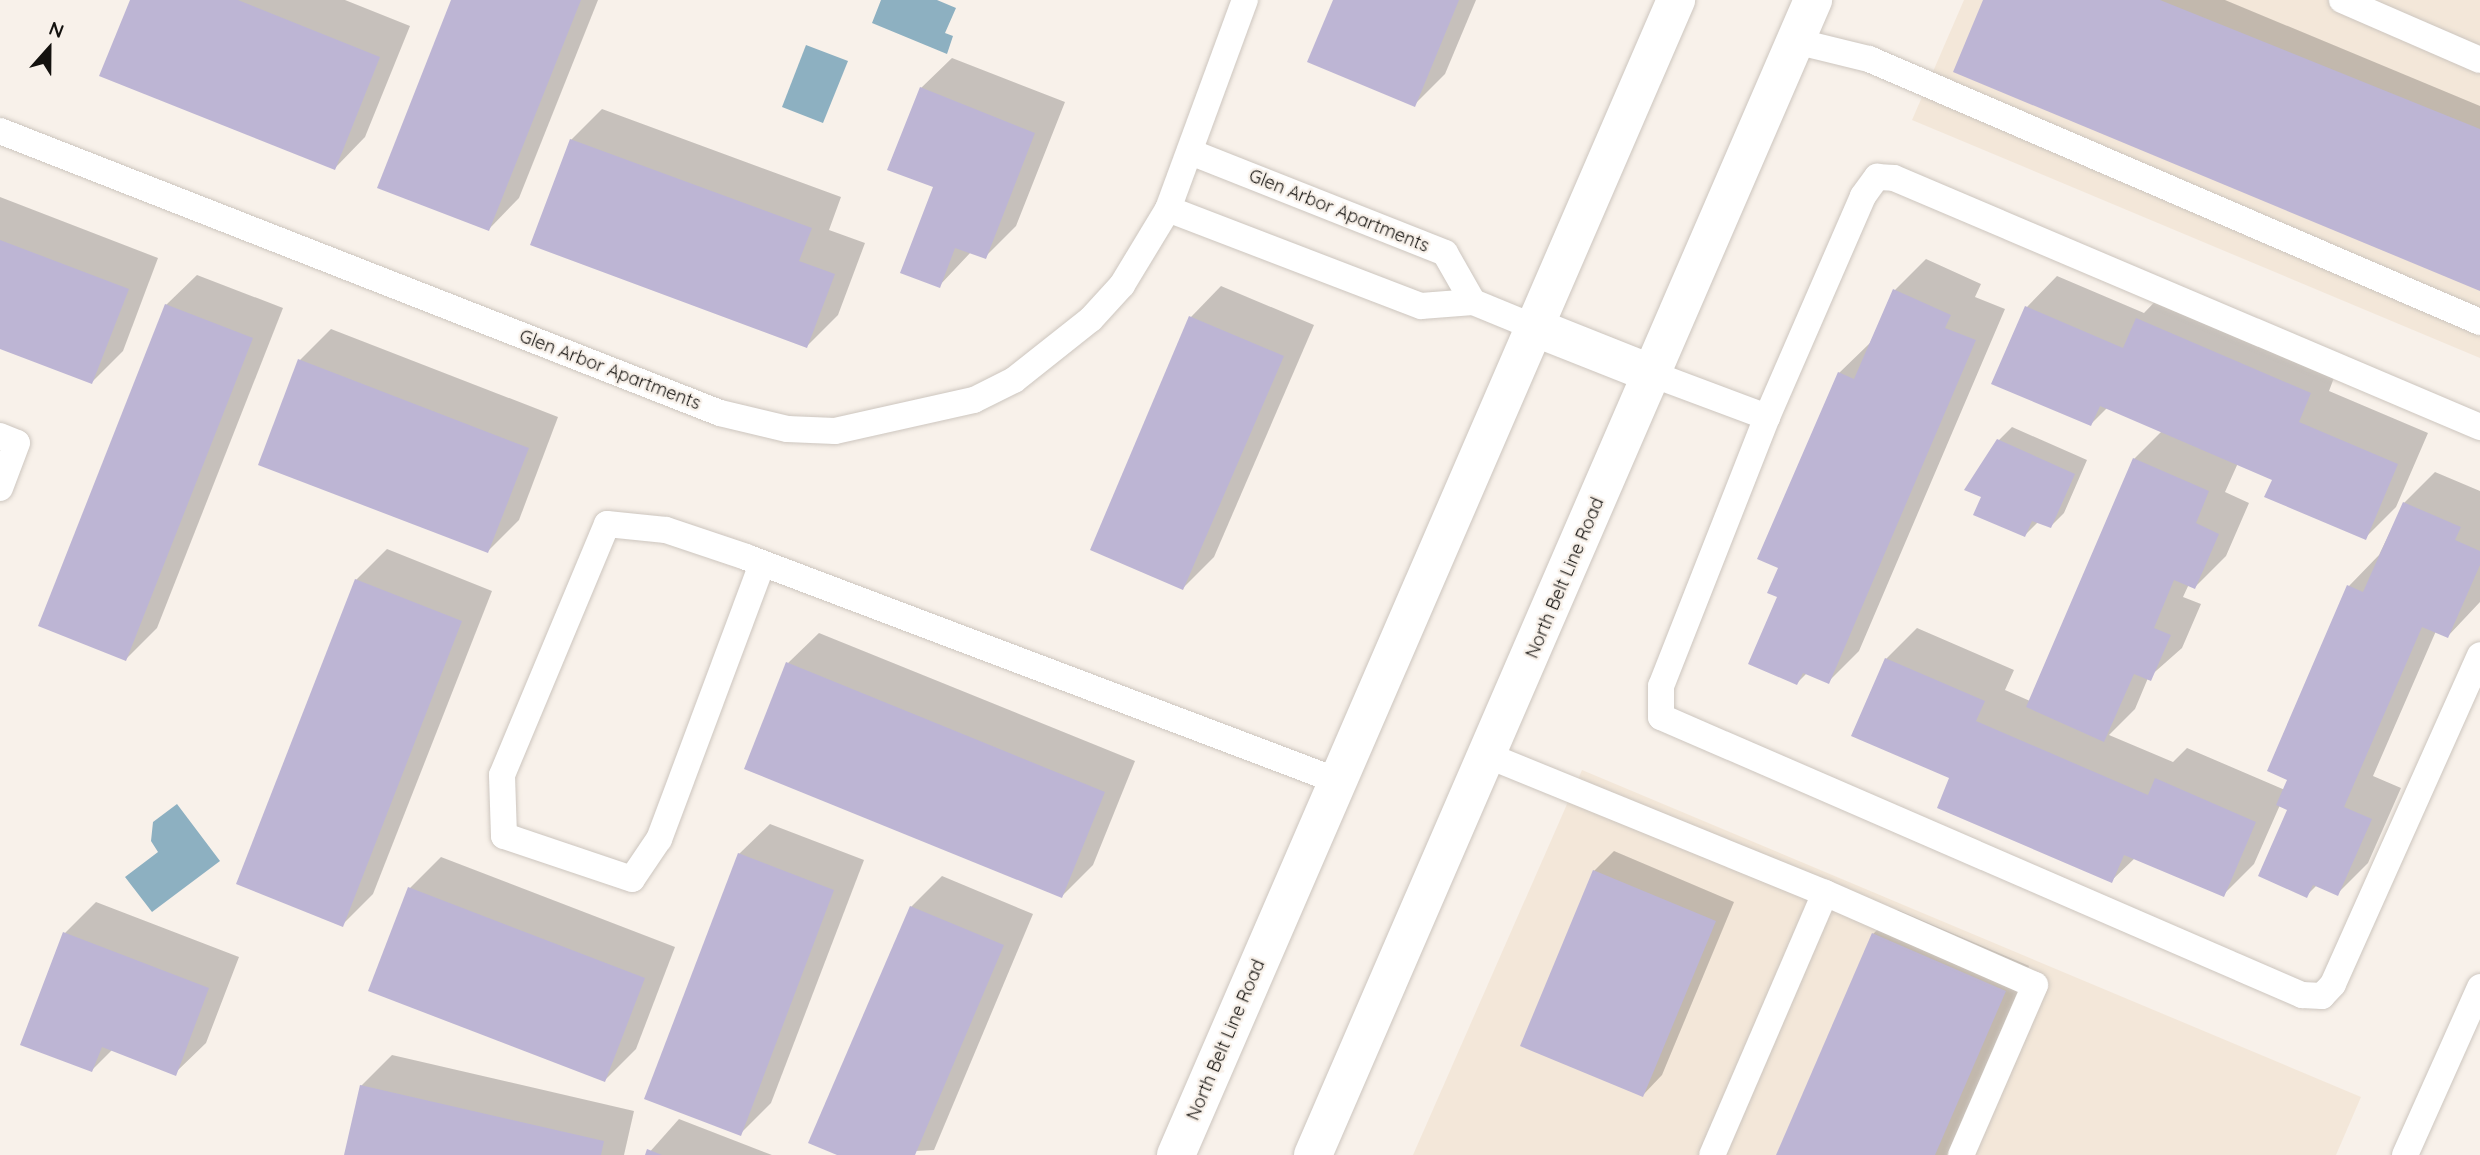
<!DOCTYPE html>
<style>
body{margin:0}
#map{position:relative;width:2480px;height:1155px;overflow:hidden;background:#f8f1ea;font-family:Quicksand,sans-serif}
div>[style]{position:absolute}
.built>*{inset:0;background:#f3e7d9}
.water>*{inset:0;background:#8db0c1}
.shadow>*{inset:0;background:#0003}
.building>*{inset:0;background:#bdb5d4}
.roads{filter:drop-shadow(0 0 2px #cdc6bf) drop-shadow(0 0 2px #cdc6bf)}
.lane>*{height:26px;margin:-13px;padding:0 13px;transform-origin:13px;border-radius:13px;background:#fff}
.primary>*{height:38px;margin:-19px;padding:0 19px;transform-origin:19px;border-radius:19px;background:#fff}
span{translate:-50% -50%;white-space:nowrap;text-align:center;line-height:1.15;-webkit-text-stroke:5px #f8f1ea;paint-order:stroke}
.street-label{font-size:18px;color:#14120f}
.north{position:absolute;left:14px;top:14px;width:70px;height:70px;-webkit-text-stroke:5px #f8f1ea;paint-order:stroke;rotate:21deg;font-size:19px;font-weight:700;line-height:28px;text-align:center;color:#14120f}
.north::after{content:'';display:block;margin:auto;width:24px;height:32px;background:#14120f;clip-path:polygon(50% 0,100% 100%,50% 72%,0 100%)}
</style>
<div id="map">
<div class="built">
<div style="clip-path:polygon(1964px 0,2480px 0,2480px 358px,1912px 120px)"></div>
<div style="clip-path:polygon(1582px 770px,2361px 1097px,2336px 1155px,1413px 1155px)"></div>
</div>
<div class="water">
<div style="clip-path:polygon(881px 0,937px 0,956px 8px,945px 33px,953px 36px,947px 54px,872px 23px)"></div>
<div style="clip-path:polygon(806px 45px,848px 61px,823px 123px,782px 107px)"></div>
<div style="clip-path:polygon(177px 804px,220px 861px,152px 912px,125px 877px,158px 852px,151px 841px,153px 822px)"></div>
</div>
<div class="shadow">
<div style="clip-path:polygon(132px 0,345px 0,410px 26px,365px 137px,335px 168px)"></div>
<div style="clip-path:polygon(453px 0,598px 0,519px 198px,489px 229px)"></div>
<div style="clip-path:polygon(1335px 0,1476px 0,1445px 74px,1414px 105px)"></div>
<div style="clip-path:polygon(1985px 0,2225px 0,2480px 106px,2480px 290px)"></div>
<div style="clip-path:polygon(952px 58px,1065px 102px,1016px 226px,985px 257px,971px 252px,939px 286px,935px 186px,921px 88px)"></div>
<div style="clip-path:polygon(602px 109px,841px 197px,829px 230px,865px 243px,838px 315px,807px 346px,571px 140px)"></div>
<div style="clip-path:polygon(0 197px,158px 258px,123px 351px,92px 382px,0 347px)"></div>
<div style="clip-path:polygon(1926px 259px,1981px 284px,1975px 297px,2005px 309px,1859px 651px,1829px 681px,1807px 673px,1797px 683px,1780px 567px,1839px 373px,1870px 343px,1895px 290px)"></div>
<div style="clip-path:polygon(197px 275px,283px 308px,157px 628px,126px 659px,166px 305px)"></div>
<div style="clip-path:polygon(2057px 276px,2144px 313px,2168px 288px,2340px 362px,2329px 391px,2428px 433px,2396px 507px,2365px 538px,2274px 479px,2238px 463px,2225px 492px,2249px 503px,2226px 556px,2195px 587px,2189px 584px,2183px 597px,2201px 604px,2182px 648px,2148px 678px,2135px 709px,2109px 735px,2173px 762px,2187px 748px,2285px 790px,2349px 586px,2379px 555px,2404px 503px,2435px 472px,2480px 491px,2480px 602px,2448px 636px,2436px 631px,2373px 776px,2401px 788px,2368px 863px,2337px 894px,2317px 885px,2306px 896px,2289px 809px,2280px 805px,2254px 864px,2223px 895px,2135px 858px,2111px 881px,1952px 777px,1886px 659px,1917px 628px,2014px 670px,2005px 690px,2030px 701px,2134px 459px,2162px 431px,2108px 407px,2091px 424px,1994px 383px,2027px 307px)"></div>
<div style="clip-path:polygon(1221px 286px,1314px 325px,1214px 557px,1183px 588px,1191px 317px)"></div>
<div style="clip-path:polygon(331px 329px,558px 417px,519px 520px,488px 551px,300px 360px)"></div>
<div style="clip-path:polygon(2012px 427px,2087px 460px,2064px 513px,2051px 526px,2039px 521px,2025px 535px,1983px 496px,1998px 441px)"></div>
<div style="clip-path:polygon(387px 549px,492px 591px,373px 894px,342px 925px,356px 580px)"></div>
<div style="clip-path:polygon(819px 633px,1135px 761px,1093px 865px,1062px 896px,788px 663px)"></div>
<div style="clip-path:polygon(770px 824px,864px 860px,771px 1103px,740px 1134px,739px 854px)"></div>
<div style="clip-path:polygon(1614px 851px,1734px 902px,1662px 1075px,1643px 1095px,1594px 871px)"></div>
<div style="clip-path:polygon(441px 857px,675px 947px,636px 1049px,605px 1080px,410px 888px)"></div>
<div style="clip-path:polygon(942px 876px,1033px 914px,934px 1150px,842px 1155px,911px 907px)"></div>
<div style="clip-path:polygon(96px 902px,239px 957px,206px 1043px,175px 1073px,113px 1049px,92px 1070px,65px 933px)"></div>
<div style="clip-path:polygon(1898px 910px,2029px 966px,1947px 1155px,1778px 1155px,1873px 934px)"></div>
<div style="clip-path:polygon(392px 1055px,634px 1111px,624px 1155px,346px 1155px,361px 1086px)"></div>
<div style="clip-path:polygon(679px 1119px,772px 1155px,647px 1155px)"></div>
</div>
<div class="building">
<div style="clip-path:polygon(130px 0,238px 0,380px 57px,335px 170px,99px 76px)"></div>
<div style="clip-path:polygon(451px 0,581px 0,489px 231px,377px 188px)"></div>
<div style="clip-path:polygon(1333px 0,1459px 0,1415px 107px,1307px 62px)"></div>
<div style="clip-path:polygon(1983px 0,2160px 0,2480px 129px,2480px 291px,1953px 72px)"></div>
<div style="clip-path:polygon(920px 87px,1035px 133px,986px 259px,955px 248px,940px 288px,900px 273px,933px 187px,887px 170px)"></div>
<div style="clip-path:polygon(570px 139px,812px 228px,799px 261px,835px 274px,807px 348px,530px 245px)"></div>
<div style="clip-path:polygon(0 240px,129px 289px,92px 384px,0 349px)"></div>
<div style="clip-path:polygon(1893px 289px,1951px 315px,1945px 328px,1976px 340px,1829px 684px,1803px 673px,1797px 685px,1748px 664px,1777px 597px,1767px 593px,1778px 568px,1757px 559px,1838px 372px,1854px 379px)"></div>
<div style="clip-path:polygon(165px 304px,253px 338px,126px 661px,38px 626px)"></div>
<div style="clip-path:polygon(2025px 306px,2123px 348px,2136px 318px,2311px 393px,2299px 422px,2398px 464px,2366px 540px,2264px 497px,2272px 480px,2100px 406px,2091px 426px,1991px 384px)"></div>
<div style="clip-path:polygon(1189px 316px,1284px 356px,1183px 590px,1090px 550px)"></div>
<div style="clip-path:polygon(298px 359px,529px 448px,488px 553px,258px 465px)"></div>
<div style="clip-path:polygon(1997px 439px,2075px 474px,2051px 528px,2032px 521px,2025px 537px,1973px 515px,1981px 497px,1964px 490px)"></div>
<div style="clip-path:polygon(2133px 458px,2209px 491px,2196px 523px,2219px 534px,2195px 589px,2174px 580px,2154px 628px,2171px 635px,2151px 681px,2134px 674px,2104px 742px,2026px 707px)"></div>
<div style="clip-path:polygon(2403px 502px,2461px 527px,2455px 540px,2480px 551px,2480px 565px,2448px 638px,2422px 627px,2344px 807px,2372px 819px,2338px 896px,2313px 885px,2307px 898px,2258px 876px,2287px 810px,2276px 805px,2287px 780px,2267px 771px,2347px 585px,2363px 592px)"></div>
<div style="clip-path:polygon(355px 579px,462px 621px,343px 927px,236px 884px)"></div>
<div style="clip-path:polygon(1885px 658px,1985px 701px,1976px 721px,2148px 795px,2155px 778px,2256px 822px,2224px 897px,2124px 855px,2112px 883px,1937px 808px,1949px 778px,1851px 736px)"></div>
<div style="clip-path:polygon(786px 662px,1105px 792px,1062px 898px,744px 769px)"></div>
<div style="clip-path:polygon(738px 853px,834px 890px,741px 1136px,644px 1099px)"></div>
<div style="clip-path:polygon(1593px 870px,1716px 921px,1643px 1097px,1520px 1046px)"></div>
<div style="clip-path:polygon(408px 887px,645px 978px,605px 1082px,368px 991px)"></div>
<div style="clip-path:polygon(910px 906px,1004px 945px,915px 1155px,837px 1155px,808px 1143px)"></div>
<div style="clip-path:polygon(63px 932px,209px 988px,176px 1076px,102px 1047px,92px 1072px,20px 1045px)"></div>
<div style="clip-path:polygon(1872px 933px,2006px 991px,1935px 1155px,1776px 1155px)"></div>
<div style="clip-path:polygon(360px 1085px,604px 1141px,601px 1155px,344px 1155px)"></div>
<div style="clip-path:polygon(647px 1149px,662px 1155px,645px 1155px)"></div>
</div>
<div class="roads">
<div class="lane">
<div style="left:2342px;top:0;width:150px;rotate:23.5deg"></div>
<div style="left:1795px;top:41px;width:76px;rotate:13.7deg"></div>
<div style="left:1869px;top:59px;width:665px;rotate:23.29deg"></div>
<div style="left:0;top:131px;width:773px;rotate:21.39deg"></div>
<div style="left:720px;top:413px;width:69px;rotate:13.4deg"></div>
<div style="left:787px;top:429px;width:48px;rotate:2.4deg"></div>
<div style="left:835px;top:431px;width:142px;rotate:-12.6deg"></div>
<div style="left:974px;top:400px;width:45px;rotate:-26.6deg"></div>
<div style="left:1014px;top:380px;width:98px;rotate:-38.4deg"></div>
<div style="left:1091px;top:319px;width:46px;rotate:-47.6deg"></div>
<div style="left:1122px;top:285px;width:89px;rotate:-58.8deg"></div>
<div style="left:1168px;top:209px;width:223px;rotate:-69.8deg"></div>
<div style="left:1193px;top:153px;width:271px;rotate:21.6deg"></div>
<div style="left:1445px;top:253px;width:56px;rotate:60.3deg"></div>
<div style="left:1168px;top:209px;width:271px;rotate:21deg"></div>
<div style="left:1421px;top:306px;width:52px;rotate:-4.4deg"></div>
<div style="left:1473px;top:302px;width:66px;rotate:22.3deg"></div>
<div style="left:1652px;top:374px;width:123px;rotate:20.5deg"></div>
<div style="left:1767px;top:417px;width:241px;rotate:-66.5deg"></div>
<div style="left:1863px;top:196px;width:24px;rotate:-54deg"></div>
<div style="left:1877px;top:177px;width:17px;rotate:3deg"></div>
<div style="left:1894px;top:178px;width:637px;rotate:23.02deg"></div>
<div style="left:1767px;top:417px;width:289px;rotate:111.5deg"></div>
<div style="left:1661px;top:686px;width:31px;rotate:90deg"></div>
<div style="left:1661px;top:717px;width:699px;rotate:23.45deg"></div>
<div style="left:2302px;top:995px;width:20px;rotate:3deg"></div>
<div style="left:2322px;top:996px;width:16px;rotate:-47deg"></div>
<div style="left:2333px;top:984px;width:360px;rotate:-65.9deg"></div>
<div style="left:0;top:436px;width:18px;rotate:22deg"></div>
<div style="left:17px;top:443px;width:48px;rotate:110.7deg"></div>
<div style="left:762px;top:564px;width:294px;rotate:110.5deg"></div>
<div style="left:659px;top:839px;width:48px;rotate:124deg"></div>
<div style="left:632px;top:879px;width:135px;rotate:-161.4deg"></div>
<div style="left:504px;top:836px;width:61px;rotate:-91.9deg"></div>
<div style="left:502px;top:775px;width:272px;rotate:-67.3deg"></div>
<div style="left:607px;top:524px;width:59px;rotate:5.8deg"></div>
<div style="left:666px;top:530px;width:84px;rotate:18.6deg"></div>
<div style="left:746px;top:557px;width:633px;rotate:20.73deg"></div>
<div style="left:1489px;top:756px;width:363px;rotate:22.2deg"></div>
<div style="left:1825px;top:893px;width:285px;rotate:113.3deg"></div>
<div style="left:1825px;top:893px;width:229px;rotate:23.7deg"></div>
<div style="left:2035px;top:985px;width:185px;rotate:113.5deg"></div>
<div style="left:2405px;top:1155px;width:184px;rotate:-65.9deg"></div>
</div>
<div class="primary">
<div style="left:1534px;top:327px;width:127px;rotate:21.7deg"></div>
<div style="left:1176px;top:1155px;width:1259px;rotate:-66.59deg"></div>
<div style="left:1313px;top:1155px;width:1259px;rotate:-66.59deg"></div>
</div>
</div>
<div class="street-label">
<span style="left:1339px;top:211px;rotate:22deg">Glen Arbor Apartments</span>
<span style="left:610px;top:370px;rotate:21deg">Glen Arbor Apartments</span>
<span style="left:1565px;top:578px;rotate:-67deg">North Belt Line Road</span>
<span style="left:1226px;top:1040px;rotate:-67deg">North Belt Line Road</span>
</div>
<div class="north">N</div>
</div>
